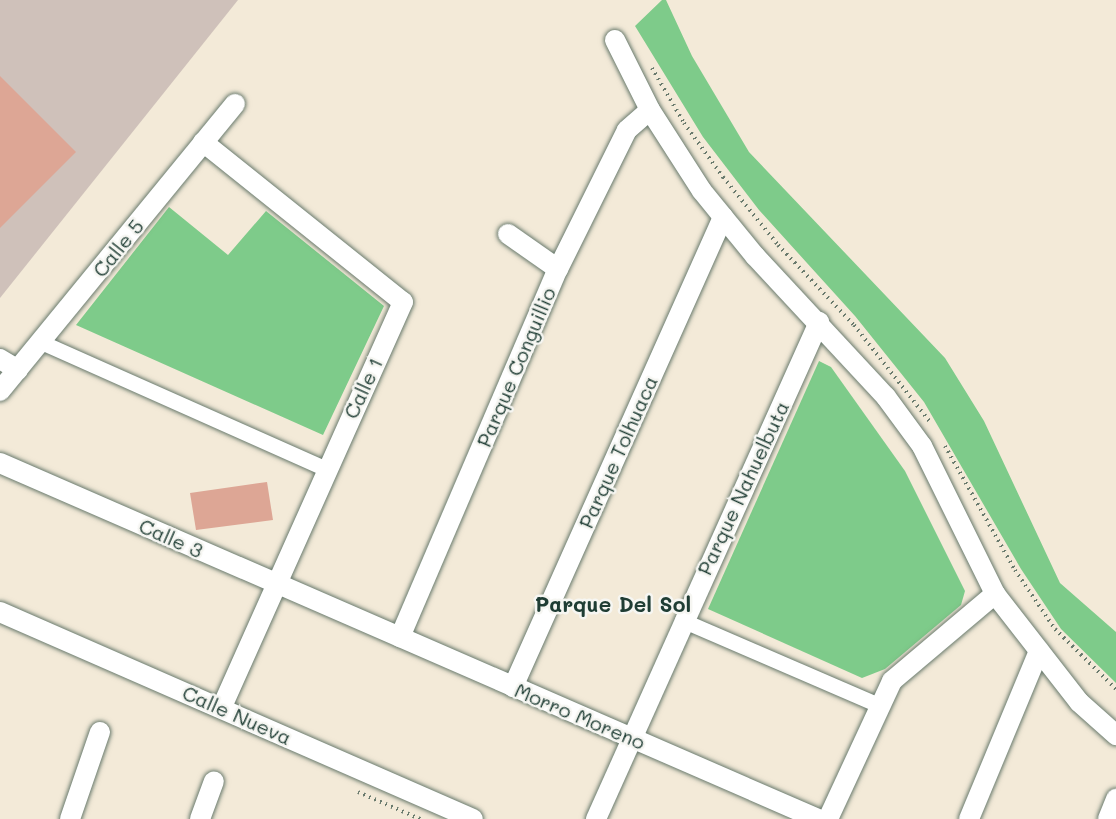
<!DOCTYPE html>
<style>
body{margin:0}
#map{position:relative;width:1116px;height:819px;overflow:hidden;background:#f3ead8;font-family:Mali,sans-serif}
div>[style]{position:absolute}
.industrial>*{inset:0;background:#cfc1ba}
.green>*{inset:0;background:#7ecb8a}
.building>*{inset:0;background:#dda695}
.path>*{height:4px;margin-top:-2px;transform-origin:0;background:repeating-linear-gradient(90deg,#697a6d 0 1.5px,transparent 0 6px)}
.roads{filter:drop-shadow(0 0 2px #697a6d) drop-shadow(0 0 2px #697a6d)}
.pedestrian>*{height:15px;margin:-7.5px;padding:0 7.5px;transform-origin:7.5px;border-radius:7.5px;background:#fff}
.minor>*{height:20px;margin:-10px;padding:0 10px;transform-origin:10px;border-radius:10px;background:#fff}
span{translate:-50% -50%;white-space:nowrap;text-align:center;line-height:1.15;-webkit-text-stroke:5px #f6f6f2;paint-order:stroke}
.street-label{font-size:20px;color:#1f3d34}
.neighbourhood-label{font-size:21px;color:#1f3d34;font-weight:700}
</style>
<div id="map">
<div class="industrial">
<div style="clip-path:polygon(0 0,238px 0,0 298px)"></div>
</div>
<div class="green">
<div style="clip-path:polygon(662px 0,666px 0,692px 56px,749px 152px,945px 358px,984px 421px,1060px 583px,1116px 632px,1116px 683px,1061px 629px,1021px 569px,924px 402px,855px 316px,759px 210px,703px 137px,635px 26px)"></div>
<div style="clip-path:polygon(169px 207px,228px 255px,266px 211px,384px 306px,323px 435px,76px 325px)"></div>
<div style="clip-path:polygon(819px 361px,831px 367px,905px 471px,965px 591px,961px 605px,885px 669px,862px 678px,708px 609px)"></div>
</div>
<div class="building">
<div style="clip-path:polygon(0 76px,76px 152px,0 228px)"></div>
<div style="clip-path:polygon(267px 482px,273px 520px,196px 530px,190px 493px)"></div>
</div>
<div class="path">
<div style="left:652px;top:68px;width:64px;rotate:59.8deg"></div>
<div style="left:684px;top:123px;width:67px;rotate:54.2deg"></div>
<div style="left:723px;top:177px;width:87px;rotate:51deg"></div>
<div style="left:778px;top:245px;width:110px;rotate:46.5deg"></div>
<div style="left:854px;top:325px;width:123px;rotate:51.9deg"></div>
<div style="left:945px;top:446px;width:142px;rotate:60.6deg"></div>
<div style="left:1015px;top:570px;width:71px;rotate:55.9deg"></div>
<div style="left:1055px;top:629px;width:86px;rotate:44.5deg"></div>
<div style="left:358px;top:792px;width:68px;rotate:23.5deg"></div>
</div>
<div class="roads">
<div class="pedestrian">
<div style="left:41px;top:342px;width:312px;rotate:24deg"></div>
<div style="left:682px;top:620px;width:214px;rotate:23.4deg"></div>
</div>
<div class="minor">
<div style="left:615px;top:40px;width:78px;rotate:63.4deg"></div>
<div style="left:650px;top:110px;width:96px;rotate:57.3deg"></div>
<div style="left:702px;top:191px;width:84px;rotate:50.8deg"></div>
<div style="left:755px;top:256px;width:192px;rotate:47.1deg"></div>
<div style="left:886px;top:397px;width:61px;rotate:53.7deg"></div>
<div style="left:922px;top:446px;width:165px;rotate:63.7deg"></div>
<div style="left:995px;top:594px;width:137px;rotate:52.1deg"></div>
<div style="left:1079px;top:702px;width:50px;rotate:41.7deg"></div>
<div style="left:203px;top:142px;width:256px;rotate:38.7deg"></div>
<div style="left:403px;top:302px;width:445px;rotate:114.1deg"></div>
<div style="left:508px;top:234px;width:61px;rotate:35deg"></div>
<div style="left:0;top:359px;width:21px;rotate:31deg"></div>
<div style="left:0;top:391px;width:371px;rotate:-50.7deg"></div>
<div style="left:0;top:463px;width:892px;rotate:23.52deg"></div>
<div style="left:0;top:612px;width:516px;rotate:23.64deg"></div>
<div style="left:400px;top:637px;width:400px;rotate:-66.8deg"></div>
<div style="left:558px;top:269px;width:155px;rotate:-63.6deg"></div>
<div style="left:627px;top:130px;width:30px;rotate:-41deg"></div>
<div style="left:513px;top:687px;width:515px;rotate:-65.92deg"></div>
<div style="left:70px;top:819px;width:92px;rotate:-71deg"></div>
<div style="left:200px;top:819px;width:40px;rotate:-69.8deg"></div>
<div style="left:596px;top:819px;width:545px;rotate:-65.83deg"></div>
<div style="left:828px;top:819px;width:152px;rotate:-65.1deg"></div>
<div style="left:892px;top:681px;width:135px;rotate:-40.2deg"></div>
<div style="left:969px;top:819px;width:182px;rotate:-67.4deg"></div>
<div style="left:1108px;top:819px;width:22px;rotate:-68deg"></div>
</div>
</div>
<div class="street-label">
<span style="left:118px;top:248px;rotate:-51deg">Calle 5</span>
<span style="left:516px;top:367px;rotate:-67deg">Parque Conguillio</span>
<span style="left:363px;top:388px;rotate:-65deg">Calle 1</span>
<span style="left:618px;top:452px;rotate:-66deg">Parque Tolhuaca</span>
<span style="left:743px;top:488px;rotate:-65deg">Parque Nahuelbuta</span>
<span style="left:171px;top:538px;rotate:24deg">Calle 3</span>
<span style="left:237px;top:715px;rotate:24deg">Calle Nueva</span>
<span style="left:580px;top:716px;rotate:23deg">Morro Moreno</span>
</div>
<div class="neighbourhood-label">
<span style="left:613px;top:604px">Parque Del Sol</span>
</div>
</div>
